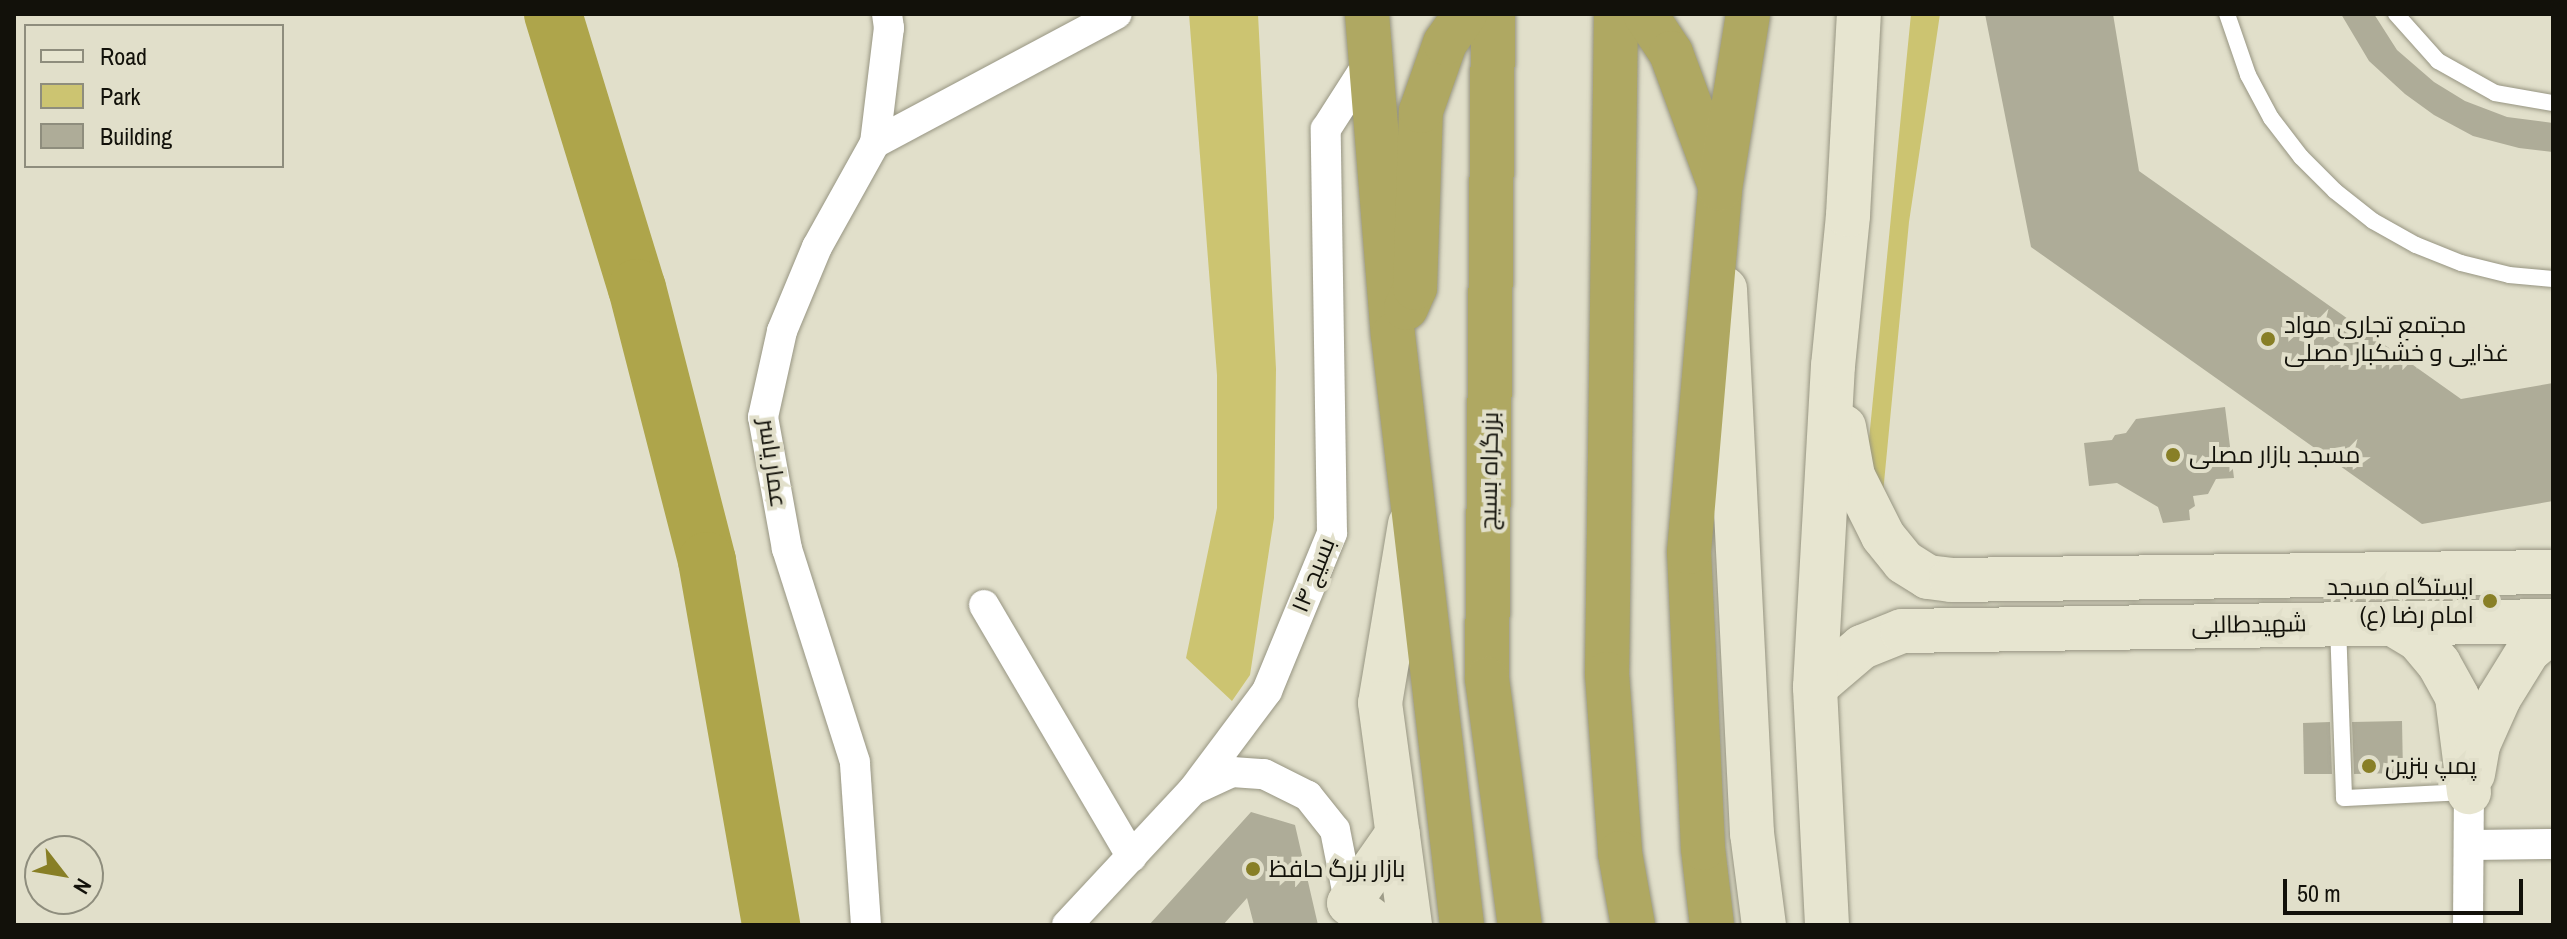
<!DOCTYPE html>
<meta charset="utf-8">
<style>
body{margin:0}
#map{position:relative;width:2567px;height:939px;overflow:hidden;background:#e1dfca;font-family:"Archivo Narrow",Cairo,sans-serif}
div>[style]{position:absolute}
.green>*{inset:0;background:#ccc471}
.river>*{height:58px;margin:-29px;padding:0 29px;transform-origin:29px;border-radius:29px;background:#aea54b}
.building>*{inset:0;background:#aeac98}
.roads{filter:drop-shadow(0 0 2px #979582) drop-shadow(0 0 2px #979582)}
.lane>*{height:16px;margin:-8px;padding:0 8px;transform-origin:8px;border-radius:8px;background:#fff}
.street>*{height:30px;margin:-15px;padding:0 15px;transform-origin:15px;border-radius:15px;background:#fff}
.secondary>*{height:44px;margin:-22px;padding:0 22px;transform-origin:22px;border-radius:22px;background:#e7e5d0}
.highway>*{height:44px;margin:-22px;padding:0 22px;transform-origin:22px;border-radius:22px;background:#afa862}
.dots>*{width:22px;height:22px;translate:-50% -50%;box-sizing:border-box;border:4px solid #e1dfca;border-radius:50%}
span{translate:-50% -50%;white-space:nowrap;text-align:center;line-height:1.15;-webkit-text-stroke:8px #e1dfca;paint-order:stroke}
.poi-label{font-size:24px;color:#12110a}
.left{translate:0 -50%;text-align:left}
.right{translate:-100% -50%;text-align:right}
.street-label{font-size:24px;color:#12110a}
.frame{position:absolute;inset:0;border:16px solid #12110a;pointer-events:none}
.legend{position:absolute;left:24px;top:24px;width:260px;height:144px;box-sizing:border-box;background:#e1dfca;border:2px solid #8e8d7d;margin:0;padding:10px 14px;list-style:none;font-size:24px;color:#12110a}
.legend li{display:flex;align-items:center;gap:16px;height:40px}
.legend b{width:40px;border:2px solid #8e8d7d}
.north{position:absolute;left:24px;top:835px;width:80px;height:80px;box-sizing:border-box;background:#e1dfca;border:2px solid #8e8d7d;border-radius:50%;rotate:121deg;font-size:22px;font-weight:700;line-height:32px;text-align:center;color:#12110a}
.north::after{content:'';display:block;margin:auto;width:28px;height:36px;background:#887f26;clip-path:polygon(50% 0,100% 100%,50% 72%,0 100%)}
.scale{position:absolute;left:2283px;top:879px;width:240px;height:36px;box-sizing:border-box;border:4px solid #12110a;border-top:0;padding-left:10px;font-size:24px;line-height:28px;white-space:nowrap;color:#12110a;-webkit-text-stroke:6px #e1dfca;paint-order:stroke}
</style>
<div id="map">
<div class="green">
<div style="clip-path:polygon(1189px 14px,1258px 14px,1276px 369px,1274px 518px,1250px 675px,1232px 701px,1186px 658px,1217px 508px,1217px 375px)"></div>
<div style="clip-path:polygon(1911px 14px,1940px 14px,1909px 222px,1883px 493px,1865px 480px)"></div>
</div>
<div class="river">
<div style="left:553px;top:14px;width:287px;rotate:73deg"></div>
<div style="left:637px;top:288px;width:282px;rotate:75.6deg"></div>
<div style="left:707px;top:561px;width:370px;rotate:80deg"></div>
</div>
<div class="building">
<div style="clip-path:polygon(1985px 14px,2113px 14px,2139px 171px,2461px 399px,2553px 383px,2553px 501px,2422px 524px,2031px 247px)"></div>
<div style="clip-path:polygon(2341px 14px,2374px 14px,2397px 50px,2434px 82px,2465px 101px,2507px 117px,2553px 123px,2553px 152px,2519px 148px,2473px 136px,2434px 115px,2405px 94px,2369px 61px)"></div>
<div style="clip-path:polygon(2225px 407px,2234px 478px,2216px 479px,2208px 494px,2193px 496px,2195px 506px,2189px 510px,2190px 520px,2163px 523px,2158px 507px,2117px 483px,2089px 486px,2084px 443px,2112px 440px,2115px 435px,2126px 433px,2136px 419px)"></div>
<div style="clip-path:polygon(2402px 721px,2403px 773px,2354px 774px,2352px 722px)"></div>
<div style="clip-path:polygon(2330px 722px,2332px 774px,2304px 774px,2303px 723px)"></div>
<div style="clip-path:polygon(1251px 812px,1295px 825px,1318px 925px,1254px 925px,1247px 898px,1223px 925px,1149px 925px)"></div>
</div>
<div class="roads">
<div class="lane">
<div style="left:2227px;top:14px;width:65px;rotate:71deg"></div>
<div style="left:2248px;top:75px;width:49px;rotate:61.9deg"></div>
<div style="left:2271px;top:118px;width:49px;rotate:52.4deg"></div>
<div style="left:2301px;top:157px;width:48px;rotate:45deg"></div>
<div style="left:2335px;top:191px;width:48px;rotate:38.3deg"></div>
<div style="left:2373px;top:221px;width:49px;rotate:29.2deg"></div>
<div style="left:2416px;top:245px;width:48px;rotate:21.8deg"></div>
<div style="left:2461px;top:263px;width:49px;rotate:14deg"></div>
<div style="left:2509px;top:275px;width:44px;rotate:5.2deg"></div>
<div style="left:2396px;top:14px;width:63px;rotate:48.2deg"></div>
<div style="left:2438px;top:61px;width:65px;rotate:29.3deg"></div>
<div style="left:2495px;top:93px;width:59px;rotate:9.8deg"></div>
<div style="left:2338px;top:625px;width:173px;rotate:88deg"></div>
<div style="left:2344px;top:798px;width:123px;rotate:-2.8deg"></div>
</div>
<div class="street">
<div style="left:875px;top:143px;width:274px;rotate:-28.1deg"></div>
<div style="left:984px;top:605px;width:292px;rotate:59.6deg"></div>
<div style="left:1195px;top:789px;width:41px;rotate:-24.7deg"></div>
<div style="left:1232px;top:772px;width:32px;rotate:4deg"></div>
<div style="left:1264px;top:774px;width:49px;rotate:26.6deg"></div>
<div style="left:1308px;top:796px;width:43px;rotate:51.5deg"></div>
<div style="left:1335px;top:830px;width:83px;rotate:78.8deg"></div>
<div style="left:2469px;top:845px;width:84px;rotate:-0.7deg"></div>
<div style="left:866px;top:925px;width:163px;rotate:-93.9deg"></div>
<div style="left:855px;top:762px;width:224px;rotate:-107.7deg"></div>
<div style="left:787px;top:549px;width:134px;rotate:-100.3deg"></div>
<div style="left:763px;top:417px;width:88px;rotate:-77.5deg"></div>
<div style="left:782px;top:331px;width:91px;rotate:-67.4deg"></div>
<div style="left:817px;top:247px;width:119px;rotate:-60.9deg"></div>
<div style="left:875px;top:143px;width:116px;rotate:-83.1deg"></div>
<div style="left:889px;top:28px;width:14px;rotate:-98deg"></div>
<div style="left:1067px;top:925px;width:185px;rotate:-47deg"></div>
<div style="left:1193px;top:790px;width:124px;rotate:-53.2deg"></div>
<div style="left:1267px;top:691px;width:171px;rotate:-67.6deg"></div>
<div style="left:1332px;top:533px;width:404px;rotate:-90.9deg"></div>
<div style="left:1326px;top:129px;width:80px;rotate:-57.3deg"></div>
<div style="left:2468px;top:925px;width:133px;rotate:-89.6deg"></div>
</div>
<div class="secondary">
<div style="left:1725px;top:289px;width:545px;rotate:87.16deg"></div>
<div style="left:1752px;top:833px;width:93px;rotate:82.6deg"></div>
<div style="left:1844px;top:427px;width:50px;rotate:79.6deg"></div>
<div style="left:1853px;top:476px;width:67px;rotate:63.4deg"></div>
<div style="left:1883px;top:536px;width:33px;rotate:51deg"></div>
<div style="left:1904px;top:562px;width:28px;rotate:32deg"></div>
<div style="left:1928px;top:577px;width:23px;rotate:7deg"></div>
<div style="left:1951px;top:580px;width:602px;rotate:-0.76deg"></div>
<div style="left:1410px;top:524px;width:181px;rotate:99.5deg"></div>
<div style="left:1380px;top:703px;width:224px;rotate:82.3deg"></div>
<div style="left:2391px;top:623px;width:33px;rotate:31deg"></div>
<div style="left:2419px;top:640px;width:31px;rotate:50deg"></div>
<div style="left:2439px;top:664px;width:38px;rotate:61deg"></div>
<div style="left:2457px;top:697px;width:96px;rotate:82.8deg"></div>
<div style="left:1815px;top:687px;width:62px;rotate:-40.4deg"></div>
<div style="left:1862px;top:647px;width:43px;rotate:-21.8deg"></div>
<div style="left:1902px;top:631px;width:651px;rotate:-0.88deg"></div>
<div style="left:2473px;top:774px;width:29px;rotate:-80deg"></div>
<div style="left:2478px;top:745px;width:51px;rotate:-65.9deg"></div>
<div style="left:2499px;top:698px;width:55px;rotate:-58.3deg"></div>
<div style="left:2528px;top:651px;width:33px;rotate:-40deg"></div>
<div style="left:1378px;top:925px;width:36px;rotate:-143deg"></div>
<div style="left:1349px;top:903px;width:85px;rotate:-55deg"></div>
<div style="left:1827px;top:925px;width:238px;rotate:-92.9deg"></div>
<div style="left:1815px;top:687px;width:322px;rotate:-86.8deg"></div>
<div style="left:1833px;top:366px;width:152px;rotate:-84.3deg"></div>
<div style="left:1848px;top:215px;width:201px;rotate:-86.9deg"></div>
</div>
<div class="highway">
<div style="left:1367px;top:14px;width:322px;rotate:85.4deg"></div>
<div style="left:1393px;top:335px;width:594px;rotate:83.33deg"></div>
<div style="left:1493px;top:14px;width:665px;rotate:90.52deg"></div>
<div style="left:1487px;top:679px;width:248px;rotate:82.4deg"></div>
<div style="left:1616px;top:14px;width:660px;rotate:90.78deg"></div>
<div style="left:1607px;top:674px;width:179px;rotate:85.8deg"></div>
<div style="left:1620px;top:853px;width:73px;rotate:79.8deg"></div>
<div style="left:1645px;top:14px;width:47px;rotate:56.3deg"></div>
<div style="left:1671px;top:53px;width:142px;rotate:69.8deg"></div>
<div style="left:1406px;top:308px;width:22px;rotate:-66deg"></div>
<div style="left:1415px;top:288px;width:177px;rotate:-88.1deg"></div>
<div style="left:1421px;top:111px;width:72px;rotate:-70.6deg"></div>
<div style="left:1445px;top:43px;width:35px;rotate:-55deg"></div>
<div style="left:1712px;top:925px;width:78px;rotate:-96.7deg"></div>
<div style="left:1703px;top:848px;width:296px;rotate:-92.7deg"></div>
<div style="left:1689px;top:552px;width:364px;rotate:-85.1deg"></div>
<div style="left:1720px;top:189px;width:177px;rotate:-80.9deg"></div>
</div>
</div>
<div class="dots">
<div style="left:2268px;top:339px;background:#887f26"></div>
<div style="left:2173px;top:455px;background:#887f26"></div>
<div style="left:2490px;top:601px;background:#887f26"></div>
<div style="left:2369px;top:766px;background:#887f26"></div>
<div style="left:1253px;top:869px;background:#887f26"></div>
</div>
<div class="poi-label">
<span class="left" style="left:2284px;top:339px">مجتمع تجاری مواد<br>غذایی و خشکبار مصلی</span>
<span class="left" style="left:2189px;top:455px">مسجد بازار مصلی</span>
<span class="right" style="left:2474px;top:601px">ایستگاه مسجد<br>امام رضا (ع)</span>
<span class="left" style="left:2385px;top:766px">پمپ بنزین</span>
<span class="left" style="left:1269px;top:869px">بازار بزرگ حافظ</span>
</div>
<div class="street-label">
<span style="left:773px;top:463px;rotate:82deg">عمار یاسر</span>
<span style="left:1489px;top:471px;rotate:-89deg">بزرگراه بسیج</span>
<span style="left:1313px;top:575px;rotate:-68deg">بسیج ۱۴</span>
<span style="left:2249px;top:624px;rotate:-1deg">شهیدطالبی</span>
</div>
<div class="frame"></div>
<ul class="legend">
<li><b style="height:10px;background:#e7e5d0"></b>Road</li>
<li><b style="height:22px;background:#ccc471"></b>Park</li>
<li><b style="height:22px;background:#aeac98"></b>Building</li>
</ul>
<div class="north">N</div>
<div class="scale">50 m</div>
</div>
